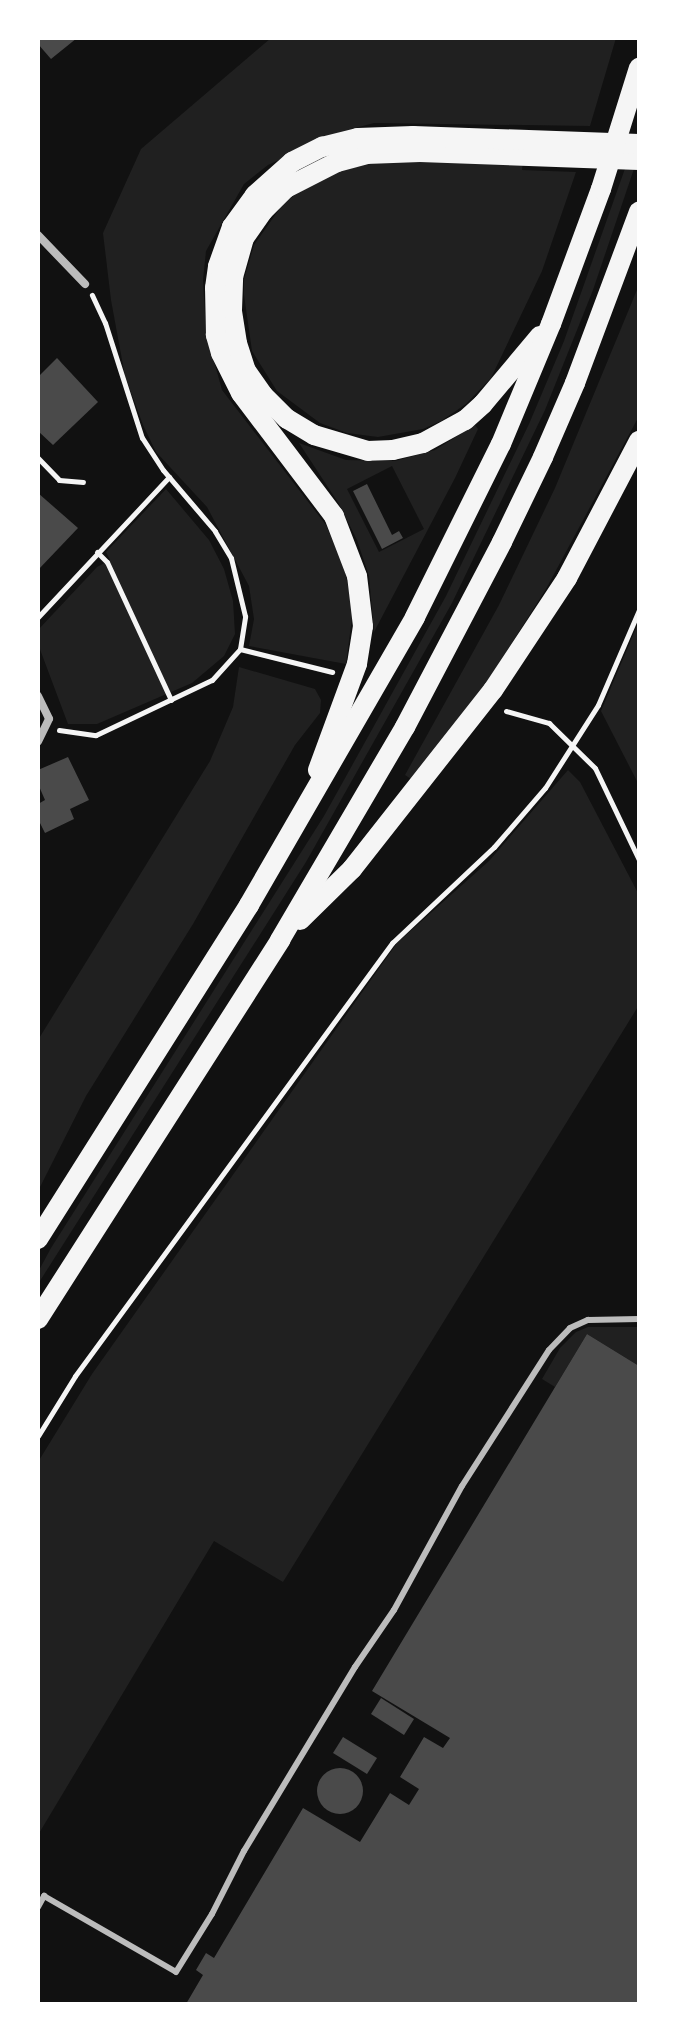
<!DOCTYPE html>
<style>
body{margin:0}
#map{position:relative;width:677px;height:2042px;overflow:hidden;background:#111;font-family:"IBM Plex Serif",serif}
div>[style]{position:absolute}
.green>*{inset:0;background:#202020}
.building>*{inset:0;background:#4a4a4a}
.round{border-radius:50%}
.path>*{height:5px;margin:-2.5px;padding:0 2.5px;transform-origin:2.5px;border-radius:2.5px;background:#f5f5f5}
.service>*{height:6px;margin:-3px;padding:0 3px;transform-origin:3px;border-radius:3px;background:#bcbcbc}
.minor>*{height:8px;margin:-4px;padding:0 4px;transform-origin:4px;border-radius:4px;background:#bcbcbc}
.trunk>*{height:20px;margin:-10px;padding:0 10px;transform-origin:10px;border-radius:10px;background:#f5f5f5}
span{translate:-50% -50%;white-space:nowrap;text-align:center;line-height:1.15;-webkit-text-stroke:6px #fff;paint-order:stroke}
.frame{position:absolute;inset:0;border:40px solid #fff;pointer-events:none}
</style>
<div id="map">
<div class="green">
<div style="clip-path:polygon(271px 38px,616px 38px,590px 126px,374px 123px,340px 132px,268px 165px,244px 184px,206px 251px,203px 280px,206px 332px,222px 390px,326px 525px,344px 567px,353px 610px,346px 664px,249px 646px,254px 619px,249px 586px,207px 507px,156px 452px,143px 425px,125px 376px,111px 300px,103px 233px,141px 149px)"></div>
<div style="clip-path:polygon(639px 129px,639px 154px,593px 290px,545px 410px,452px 603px,306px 862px,38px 1284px,38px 1272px,51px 1248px,324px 816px,446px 596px,529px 424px,564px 341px)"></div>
<div style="clip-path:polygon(385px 161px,523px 161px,522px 170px,576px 172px,542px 271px,491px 378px,466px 404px,441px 421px,423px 429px,378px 437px,347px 433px,320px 423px,277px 391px,252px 351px,244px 295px,244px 279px,254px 245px,285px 201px,333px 172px)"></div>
<div style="clip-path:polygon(639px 285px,639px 416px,546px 589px,487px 682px,411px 779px,405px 775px,499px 605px,555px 488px)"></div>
<div style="clip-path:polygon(evenodd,475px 425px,478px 429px,455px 478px,374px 632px,369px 576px,357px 540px,339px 504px,299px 443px,346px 460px,395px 461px,435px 450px,475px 425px,392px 466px,424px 529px,379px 552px,347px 489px,392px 466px)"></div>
<div style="clip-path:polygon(166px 489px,209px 540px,224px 569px,233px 601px,235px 634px,224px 656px,192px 683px,97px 724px,68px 724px,38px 644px,38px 630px,97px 567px,110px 560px,106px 552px)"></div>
<div style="clip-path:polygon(639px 621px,639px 785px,601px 711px)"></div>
<div style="clip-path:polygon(239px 667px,315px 689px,321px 700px,320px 713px,295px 745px,193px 924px,86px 1096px,38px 1191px,38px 1040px,210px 761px,233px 707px)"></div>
<div style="clip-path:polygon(568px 770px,580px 782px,639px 895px,639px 1005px,283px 1582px,214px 1541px,38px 1835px,38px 1462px,92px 1374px,397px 943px,489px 861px)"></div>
<div style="clip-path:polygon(588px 1327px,639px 1327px,639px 1366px,587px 1334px,555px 1387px,542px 1379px,560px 1348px,576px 1332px)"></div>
</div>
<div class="building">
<div style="clip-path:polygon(38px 38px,77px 38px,51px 59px,38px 44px)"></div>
<div style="clip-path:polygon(57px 358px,98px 402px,53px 445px,38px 431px,38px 377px)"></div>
<div style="clip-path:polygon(367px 484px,392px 535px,399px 531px,403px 538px,382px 549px,353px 491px)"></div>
<div style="clip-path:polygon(38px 493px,78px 528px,38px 570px)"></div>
<div style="clip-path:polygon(68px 757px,89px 800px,70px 809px,74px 819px,45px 833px,38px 819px,38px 804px,45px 800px,38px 784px,38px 770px)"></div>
<div style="clip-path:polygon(587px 1334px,639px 1366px,639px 2004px,186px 2004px,203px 1975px,196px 1970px,206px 1953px,214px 1958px,303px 1808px,360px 1842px,390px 1793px,409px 1805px,419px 1789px,400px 1777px,424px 1737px,443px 1748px,450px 1738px,372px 1691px)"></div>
<div style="clip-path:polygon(381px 1698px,414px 1719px,404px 1735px,371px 1714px)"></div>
<div style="clip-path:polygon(343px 1737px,377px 1758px,367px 1774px,333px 1753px)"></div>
<div class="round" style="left:317px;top:1768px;width:46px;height:46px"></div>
</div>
<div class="path">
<div style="left:38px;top:458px;width:30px;rotate:46deg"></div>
<div style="left:59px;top:480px;width:24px;rotate:5deg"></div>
<div style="left:97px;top:552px;width:14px;rotate:45deg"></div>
<div style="left:107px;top:562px;width:152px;rotate:65.1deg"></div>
<div style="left:38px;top:617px;width:192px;rotate:-46.9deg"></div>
<div style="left:240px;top:649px;width:95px;rotate:14deg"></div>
<div style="left:506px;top:711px;width:45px;rotate:15.6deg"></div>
<div style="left:549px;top:723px;width:64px;rotate:44.4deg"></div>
<div style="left:595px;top:768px;width:102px;rotate:64.4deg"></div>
<div style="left:59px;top:730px;width:37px;rotate:8deg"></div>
<div style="left:96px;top:735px;width:128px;rotate:-25.4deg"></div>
<div style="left:212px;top:680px;width:42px;rotate:-47.9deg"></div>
<div style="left:240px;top:649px;width:33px;rotate:-81deg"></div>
<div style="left:245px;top:616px;width:60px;rotate:-103.6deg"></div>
<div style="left:231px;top:558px;width:31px;rotate:-121deg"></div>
<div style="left:215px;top:531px;width:80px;rotate:-130.4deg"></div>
<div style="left:163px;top:470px;width:38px;rotate:-123deg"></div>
<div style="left:142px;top:438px;width:121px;rotate:-107.8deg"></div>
<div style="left:105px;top:323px;width:31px;rotate:-115deg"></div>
<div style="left:38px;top:1436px;width:70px;rotate:-58.3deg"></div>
<div style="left:75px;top:1376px;width:537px;rotate:-53.79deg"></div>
<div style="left:392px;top:943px;width:140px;rotate:-43.3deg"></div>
<div style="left:494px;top:847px;width:78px;rotate:-49.2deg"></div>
<div style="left:545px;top:788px;width:98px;rotate:-57.4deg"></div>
<div style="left:598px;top:705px;width:103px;rotate:-66.7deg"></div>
</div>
<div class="service">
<div style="left:38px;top:1907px;width:13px;rotate:-61deg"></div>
<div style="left:44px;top:1896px;width:152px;rotate:29.9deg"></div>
<div style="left:176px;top:1972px;width:68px;rotate:-58.2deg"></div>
<div style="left:212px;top:1914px;width:71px;rotate:-63.1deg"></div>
<div style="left:244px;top:1851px;width:215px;rotate:-58.9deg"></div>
<div style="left:355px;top:1667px;width:69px;rotate:-55.6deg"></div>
<div style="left:394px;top:1610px;width:141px;rotate:-61.3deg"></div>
<div style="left:462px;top:1486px;width:161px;rotate:-57.4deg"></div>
<div style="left:549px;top:1350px;width:30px;rotate:-46deg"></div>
<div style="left:570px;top:1328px;width:20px;rotate:-24deg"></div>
<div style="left:588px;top:1320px;width:51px;rotate:-1.1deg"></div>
</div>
<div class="minor">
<div style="left:38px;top:235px;width:68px;rotate:46.2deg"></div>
<div style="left:38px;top:696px;width:25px;rotate:64deg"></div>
<div style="left:49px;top:719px;width:25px;rotate:116deg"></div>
</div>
<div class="trunk">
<div style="left:540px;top:336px;width:89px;rotate:130deg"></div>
<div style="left:483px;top:404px;width:24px;rotate:138deg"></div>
<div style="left:465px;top:420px;width:48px;rotate:151.3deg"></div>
<div style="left:423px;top:443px;width:31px;rotate:167deg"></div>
<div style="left:393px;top:450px;width:25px;rotate:178deg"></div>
<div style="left:368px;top:451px;width:56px;rotate:-163.5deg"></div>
<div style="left:314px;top:435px;width:31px;rotate:-149deg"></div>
<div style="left:287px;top:419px;width:34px;rotate:-135deg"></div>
<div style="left:263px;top:395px;width:29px;rotate:-125deg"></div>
<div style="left:246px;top:371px;width:29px;rotate:-108deg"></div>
<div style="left:237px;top:343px;width:33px;rotate:-99deg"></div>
<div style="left:232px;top:310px;width:33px;rotate:-88deg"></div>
<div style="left:233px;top:277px;width:41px;rotate:-74.2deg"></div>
<div style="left:244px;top:238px;width:33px;rotate:-55deg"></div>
<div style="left:263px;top:211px;width:33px;rotate:-45deg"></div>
<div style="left:286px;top:188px;width:57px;rotate:-27deg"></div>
<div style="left:337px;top:162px;width:30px;rotate:-15deg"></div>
<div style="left:366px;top:154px;width:54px;rotate:-2.1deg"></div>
<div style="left:420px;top:152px;width:219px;rotate:2.1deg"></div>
<div style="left:318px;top:770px;width:113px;rotate:-69.8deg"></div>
<div style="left:357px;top:664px;width:38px;rotate:-81deg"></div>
<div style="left:363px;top:626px;width:50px;rotate:-96.8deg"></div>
<div style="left:357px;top:576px;width:64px;rotate:-111deg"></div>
<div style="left:334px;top:516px;width:154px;rotate:-127.1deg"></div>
<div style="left:241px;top:393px;width:45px;rotate:-116.6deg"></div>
<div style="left:221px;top:353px;width:19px;rotate:-106deg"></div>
<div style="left:216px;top:335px;width:47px;rotate:-91.2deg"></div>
<div style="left:215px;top:288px;width:22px;rotate:-82deg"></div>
<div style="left:218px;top:266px;width:41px;rotate:-70.3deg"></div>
<div style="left:232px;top:227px;width:39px;rotate:-54deg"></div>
<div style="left:255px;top:195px;width:50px;rotate:-41.7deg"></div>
<div style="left:292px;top:162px;width:34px;rotate:-27deg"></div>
<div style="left:322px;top:147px;width:37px;rotate:-14deg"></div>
<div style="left:358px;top:138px;width:55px;rotate:-2.1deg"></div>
<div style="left:413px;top:136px;width:226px;rotate:2deg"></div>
<div style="left:300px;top:920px;width:73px;rotate:-44.4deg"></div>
<div style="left:352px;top:869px;width:228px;rotate:-51.8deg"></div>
<div style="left:493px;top:690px;width:134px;rotate:-56.5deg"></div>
<div style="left:567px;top:578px;width:155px;rotate:-62.3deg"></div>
<div style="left:38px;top:1239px;width:395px;rotate:-57.7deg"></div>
<div style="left:249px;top:905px;width:332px;rotate:-60deg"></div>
<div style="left:415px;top:617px;width:193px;rotate:-63.6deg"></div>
<div style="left:501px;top:444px;width:130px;rotate:-67.4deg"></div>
<div style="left:551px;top:324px;width:144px;rotate:-69.7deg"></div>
<div style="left:601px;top:189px;width:127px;rotate:-72.6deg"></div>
<div style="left:38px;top:1319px;width:450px;rotate:-57.4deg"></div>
<div style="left:280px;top:940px;width:247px;rotate:-59.6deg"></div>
<div style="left:405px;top:727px;width:209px;rotate:-62.3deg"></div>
<div style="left:502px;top:542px;width:94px;rotate:-64.2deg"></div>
<div style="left:543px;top:457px;width:81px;rotate:-66.6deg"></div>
<div style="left:575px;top:383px;width:183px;rotate:-69.5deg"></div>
</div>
<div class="frame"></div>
</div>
